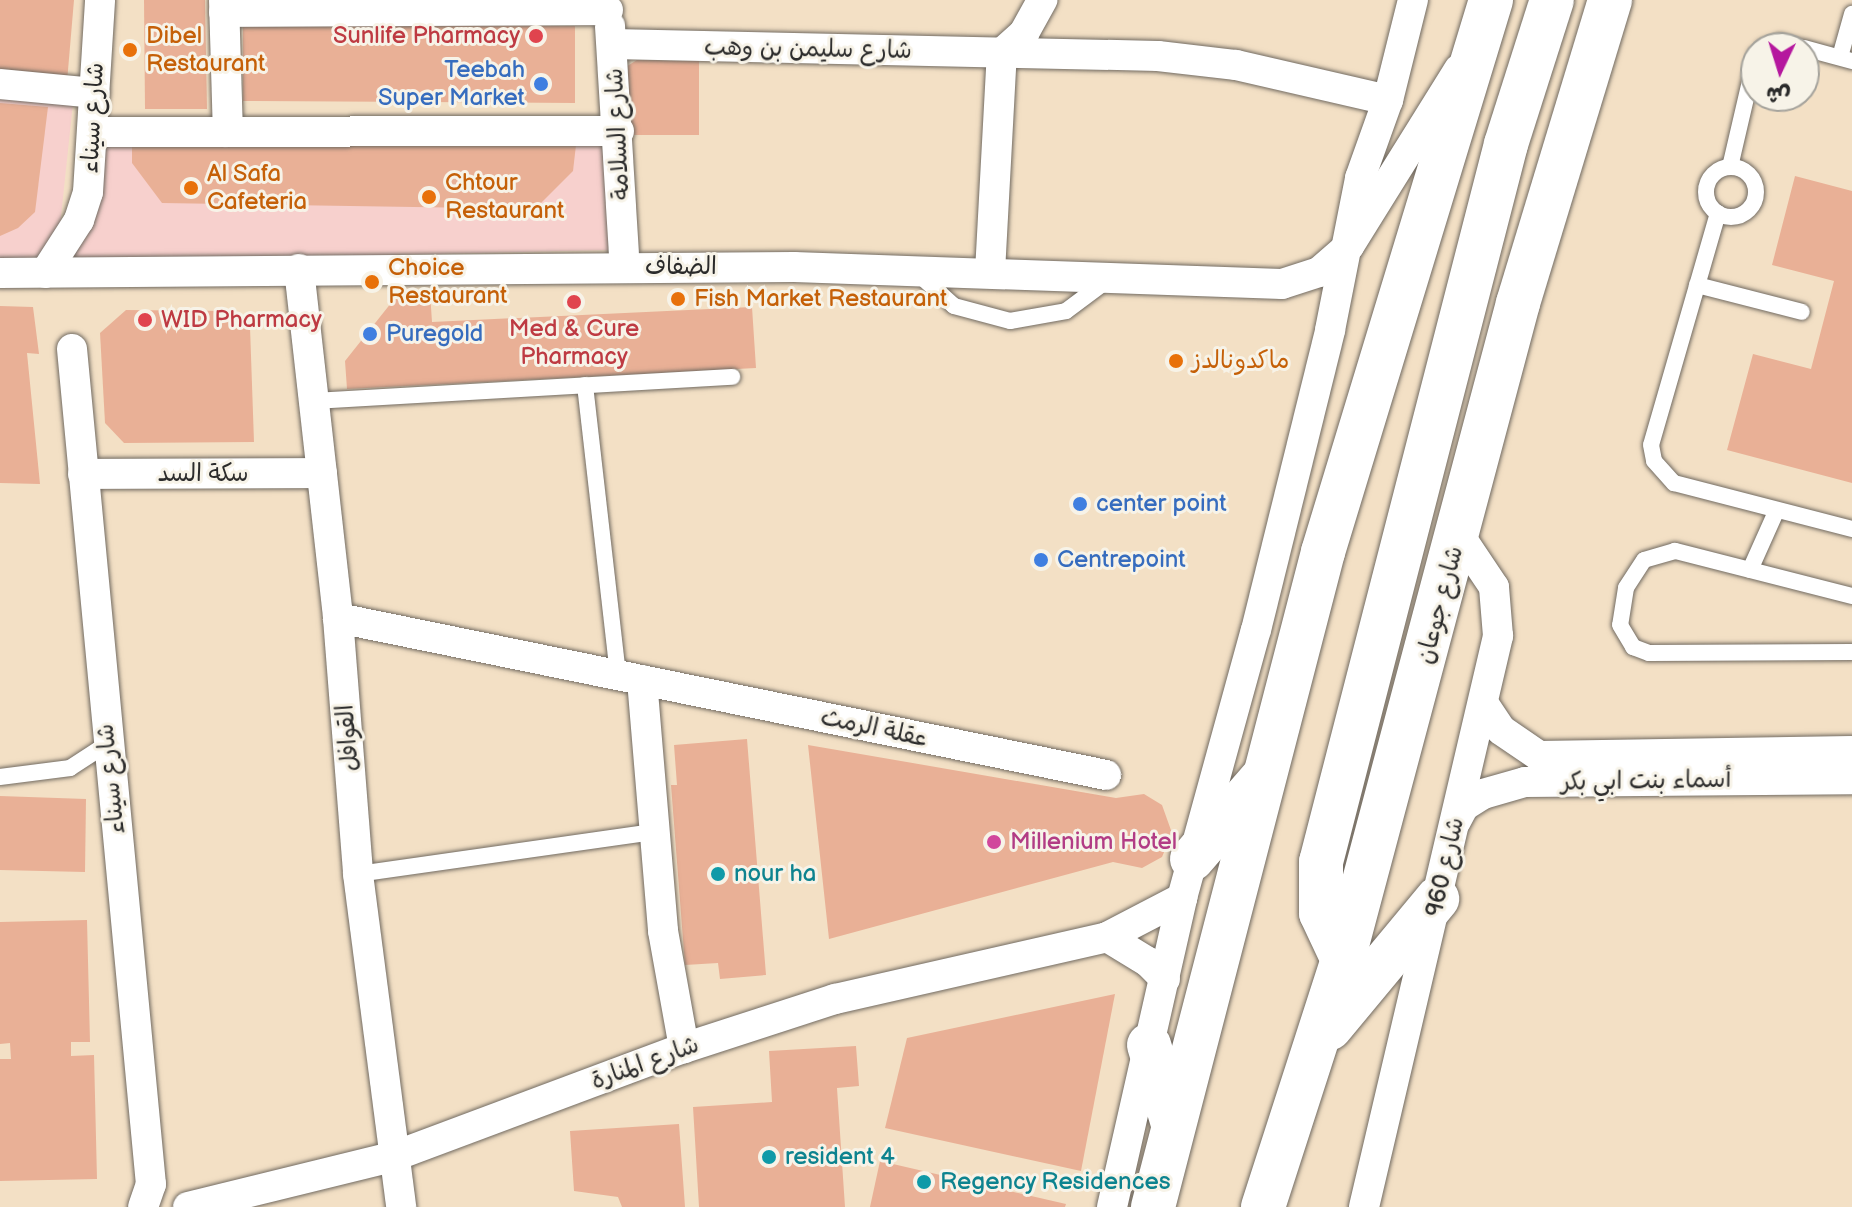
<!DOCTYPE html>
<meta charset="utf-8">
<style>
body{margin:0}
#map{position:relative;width:1852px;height:1207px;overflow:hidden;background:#f3e0c5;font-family:"Balsamiq Sans","Playpen Sans Arabic",sans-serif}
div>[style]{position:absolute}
.built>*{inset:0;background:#f7d0cd}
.building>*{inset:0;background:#e9b096}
.roads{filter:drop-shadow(0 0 2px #716a61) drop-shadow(0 0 2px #716a61)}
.lane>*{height:16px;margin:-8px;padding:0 8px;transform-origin:8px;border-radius:8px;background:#fff}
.lane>.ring{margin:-8px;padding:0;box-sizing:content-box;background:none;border:16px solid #fff;border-radius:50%}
.street>*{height:30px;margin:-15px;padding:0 15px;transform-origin:15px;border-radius:15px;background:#fff}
.primary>*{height:44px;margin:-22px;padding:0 22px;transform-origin:22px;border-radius:22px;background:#fff}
.dots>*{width:22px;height:22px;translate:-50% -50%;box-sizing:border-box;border:4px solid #f7f3e8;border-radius:50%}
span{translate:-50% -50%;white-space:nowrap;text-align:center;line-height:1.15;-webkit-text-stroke:6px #f7f3e8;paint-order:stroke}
.food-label{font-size:24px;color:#c56008}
.left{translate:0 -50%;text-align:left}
.health-label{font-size:24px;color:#be3a42}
.right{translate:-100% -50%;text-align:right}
.street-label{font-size:24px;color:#2b2b2b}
.shop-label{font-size:24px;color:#366cbe}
.hotel-label{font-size:24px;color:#b23c85}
.culture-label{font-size:24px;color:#0d838f}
.north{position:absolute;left:1740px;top:32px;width:80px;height:80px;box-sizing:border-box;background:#f7f3e8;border:2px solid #a5a39c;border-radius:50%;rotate:184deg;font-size:22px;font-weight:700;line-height:32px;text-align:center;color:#2b2b2b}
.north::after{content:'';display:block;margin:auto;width:28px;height:36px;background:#b5179e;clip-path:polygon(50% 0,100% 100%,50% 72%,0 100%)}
</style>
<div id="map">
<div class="built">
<div style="clip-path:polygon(0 95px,73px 103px,56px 264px,0 264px)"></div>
<div style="clip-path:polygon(84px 130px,609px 144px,612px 250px,71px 262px)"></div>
</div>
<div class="building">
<div style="clip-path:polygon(0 0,74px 0,67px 82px,0 76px)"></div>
<div style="clip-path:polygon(144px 0,205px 0,207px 109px,145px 109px)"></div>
<div style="clip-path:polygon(243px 24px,575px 26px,575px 103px,243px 101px)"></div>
<div style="clip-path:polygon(637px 60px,699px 61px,699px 135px,622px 135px,621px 70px)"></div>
<div style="clip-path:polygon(0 103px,48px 107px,35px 212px,18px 228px,0 236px)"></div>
<div style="clip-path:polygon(132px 142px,576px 145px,573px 171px,535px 209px,162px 203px,132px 163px)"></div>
<div style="clip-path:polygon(1795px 176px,1852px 191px,1852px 483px,1727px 450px,1753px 354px,1811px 369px,1834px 281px,1772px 265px)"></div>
<div style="clip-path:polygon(430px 292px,432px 322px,752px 307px,756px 368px,347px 389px,345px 361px,399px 293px)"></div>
<div style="clip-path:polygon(0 306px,33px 307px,39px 354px,27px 353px,40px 484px,0 483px)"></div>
<div style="clip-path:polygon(126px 310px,231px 311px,250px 327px,254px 442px,124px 443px,105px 423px,100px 333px)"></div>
<div style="clip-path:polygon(747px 739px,766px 975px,720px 979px,718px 963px,685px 965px,671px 785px,677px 785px,674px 745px)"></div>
<div style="clip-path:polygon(808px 745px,1116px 798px,1144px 794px,1162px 805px,1172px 833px,1162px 857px,1142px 868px,1113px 862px,829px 939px)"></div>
<div style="clip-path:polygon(0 796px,86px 799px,85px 872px,0 870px)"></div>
<div style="clip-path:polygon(87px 920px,90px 1042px,71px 1042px,71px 1056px,94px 1055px,97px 1179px,0 1181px,0 1059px,11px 1059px,10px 1043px,0 1044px,0 922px)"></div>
<div style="clip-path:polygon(1115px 994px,1081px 1171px,885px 1128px,907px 1038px)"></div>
<div style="clip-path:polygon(856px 1046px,859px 1086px,837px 1088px,845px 1207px,699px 1207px,693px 1107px,772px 1102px,769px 1051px)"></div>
<div style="clip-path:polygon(679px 1124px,685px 1207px,622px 1207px,618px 1197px,574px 1191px,570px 1131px)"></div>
<div style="clip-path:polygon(880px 1161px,1066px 1204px,1065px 1207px,870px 1207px)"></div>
</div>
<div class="roads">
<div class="lane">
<div style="left:1763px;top:48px;width:18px;rotate:-19deg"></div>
<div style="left:1780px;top:42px;width:24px;rotate:15deg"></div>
<div style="left:1804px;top:48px;width:50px;rotate:15.2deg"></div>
<div style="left:1840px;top:57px;width:45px;rotate:-74.4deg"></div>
<div class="ring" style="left:1706px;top:167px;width:34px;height:34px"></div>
<div style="left:1730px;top:167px;width:115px;rotate:-76.9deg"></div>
<div style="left:1718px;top:213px;width:241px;rotate:106.1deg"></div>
<div style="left:1651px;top:445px;width:16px;rotate:79deg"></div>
<div style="left:1654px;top:461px;width:30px;rotate:48deg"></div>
<div style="left:1674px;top:483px;width:184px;rotate:14.5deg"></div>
<div style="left:916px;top:272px;width:51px;rotate:41.8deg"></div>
<div style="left:954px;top:306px;width:58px;rotate:15deg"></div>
<div style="left:1010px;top:321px;width:57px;rotate:-10.1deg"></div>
<div style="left:1066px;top:311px;width:54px;rotate:-36.7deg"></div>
<div style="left:1697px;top:285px;width:108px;rotate:14.4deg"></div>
<div style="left:585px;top:385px;width:293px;rotate:83.5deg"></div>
<div style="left:313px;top:401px;width:420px;rotate:-3.3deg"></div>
<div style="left:1750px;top:570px;width:64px;rotate:-65.9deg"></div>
<div style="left:1852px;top:596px;width:183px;rotate:-165.7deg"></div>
<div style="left:1675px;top:551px;width:32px;rotate:164deg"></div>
<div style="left:1644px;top:560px;width:33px;rotate:123deg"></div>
<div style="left:1626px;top:588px;width:37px;rotate:99deg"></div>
<div style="left:1620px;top:625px;width:26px;rotate:59deg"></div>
<div style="left:1633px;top:647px;width:17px;rotate:21deg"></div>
<div style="left:1649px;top:653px;width:203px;rotate:-0.3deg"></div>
<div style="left:0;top:777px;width:71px;rotate:-7.3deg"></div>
<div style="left:70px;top:768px;width:44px;rotate:-33deg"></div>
<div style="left:358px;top:874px;width:299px;rotate:-8.1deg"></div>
</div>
<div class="street">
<div style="left:224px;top:0;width:132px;rotate:88.3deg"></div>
<div style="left:224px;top:12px;width:384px;rotate:-0.3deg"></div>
<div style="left:610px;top:26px;width:242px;rotate:86.5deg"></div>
<div style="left:613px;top:44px;width:545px;rotate:1.26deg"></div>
<div style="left:1158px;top:56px;width:79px;rotate:6.6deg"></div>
<div style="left:1236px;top:65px;width:156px;rotate:13deg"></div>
<div style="left:0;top:84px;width:95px;rotate:5.4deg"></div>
<div style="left:93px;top:132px;width:526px;rotate:-0.11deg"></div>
<div style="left:299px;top:269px;width:351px;rotate:83.6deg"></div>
<div style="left:338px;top:618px;width:257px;rotate:85.5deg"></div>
<div style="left:358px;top:874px;width:336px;rotate:82.6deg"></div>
<div style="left:990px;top:272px;width:219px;rotate:-86.9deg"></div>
<div style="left:1002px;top:53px;width:30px;rotate:-42deg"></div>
<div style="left:1024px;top:33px;width:38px;rotate:-61deg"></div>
<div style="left:0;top:273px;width:794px;rotate:-0.43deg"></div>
<div style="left:794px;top:267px;width:488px;rotate:2deg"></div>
<div style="left:1282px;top:284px;width:39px;rotate:-18deg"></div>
<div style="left:1319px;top:272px;width:40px;rotate:-41deg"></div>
<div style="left:1349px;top:246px;width:208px;rotate:-58.1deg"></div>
<div style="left:45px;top:273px;width:63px;rotate:-57.3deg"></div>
<div style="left:79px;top:220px;width:29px;rotate:-72deg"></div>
<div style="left:88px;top:192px;width:192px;rotate:-86.4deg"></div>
<div style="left:72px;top:349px;width:839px;rotate:84.6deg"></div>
<div style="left:151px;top:1184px;width:24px;rotate:109deg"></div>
<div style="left:83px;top:474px;width:239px;rotate:-0.2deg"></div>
<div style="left:338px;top:618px;width:784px;rotate:11.55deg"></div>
<div style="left:642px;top:680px;width:252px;rotate:85.2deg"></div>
<div style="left:663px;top:931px;width:119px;rotate:79.8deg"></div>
<div style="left:1483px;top:703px;width:32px;rotate:56deg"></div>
<div style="left:1501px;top:730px;width:46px;rotate:34.4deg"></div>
<div style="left:1539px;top:756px;width:313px;rotate:-0.9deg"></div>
<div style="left:1456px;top:821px;width:17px;rotate:-62deg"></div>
<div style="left:1464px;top:806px;width:22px;rotate:-32deg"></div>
<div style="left:1483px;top:794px;width:44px;rotate:-15.9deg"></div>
<div style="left:1525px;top:782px;width:327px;rotate:-0.5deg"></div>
<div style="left:1107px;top:937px;width:48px;rotate:31.4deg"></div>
<div style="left:1148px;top:962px;width:24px;rotate:45deg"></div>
<div style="left:188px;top:1207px;width:210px;rotate:-13.8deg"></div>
<div style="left:392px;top:1157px;width:312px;rotate:-20.5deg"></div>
<div style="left:684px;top:1048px;width:159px;rotate:-18deg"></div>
<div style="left:835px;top:999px;width:279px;rotate:-12.8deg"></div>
<div style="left:1107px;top:937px;width:85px;rotate:-27.5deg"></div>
<div style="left:1112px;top:1207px;width:317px;rotate:-77.2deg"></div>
<div style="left:1182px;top:898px;width:278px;rotate:-74.6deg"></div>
<div style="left:1256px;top:630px;width:309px;rotate:-76.1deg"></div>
<div style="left:1330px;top:330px;width:155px;rotate:-78.8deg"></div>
<div style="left:1360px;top:178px;width:83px;rotate:-70.3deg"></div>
<div style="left:1388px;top:100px;width:103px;rotate:-76deg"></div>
<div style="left:1364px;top:1207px;width:587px;rotate:-76.79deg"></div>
<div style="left:1498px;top:636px;width:49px;rotate:-94.7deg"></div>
<div style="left:1494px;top:587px;width:63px;rotate:-123.9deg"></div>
</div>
<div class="primary">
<div style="left:1192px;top:859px;width:110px;rotate:-49.1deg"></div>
<div style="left:1343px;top:960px;width:52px;rotate:-115.1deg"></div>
<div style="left:1321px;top:913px;width:51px;rotate:-90deg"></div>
<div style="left:1321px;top:862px;width:741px;rotate:-75.55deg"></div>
<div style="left:1506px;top:144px;width:151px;rotate:-72.3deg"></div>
<div style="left:1330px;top:1028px;width:168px;rotate:-50.3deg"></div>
<div style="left:1149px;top:1045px;width:83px;rotate:73.1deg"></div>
<div style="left:1153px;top:1207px;width:677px;rotate:-75.45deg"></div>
<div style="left:1323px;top:552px;width:577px;rotate:-73.07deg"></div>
<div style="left:1263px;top:1207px;width:260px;rotate:-72.1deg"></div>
<div style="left:1343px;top:960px;width:680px;rotate:-75.08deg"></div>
<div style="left:1518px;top:303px;width:317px;rotate:-73.1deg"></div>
</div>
</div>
<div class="dots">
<div style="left:536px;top:36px;background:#e0444e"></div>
<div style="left:130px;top:50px;background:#e8710a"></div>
<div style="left:541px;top:84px;background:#3f7fe0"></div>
<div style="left:191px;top:188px;background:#e8710a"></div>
<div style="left:429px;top:197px;background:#e8710a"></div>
<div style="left:372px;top:282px;background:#e8710a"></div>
<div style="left:678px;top:299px;background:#e8710a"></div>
<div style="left:574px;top:302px;background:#e0444e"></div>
<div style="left:145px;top:320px;background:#e0444e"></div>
<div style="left:370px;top:334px;background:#3f7fe0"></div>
<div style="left:1176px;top:361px;background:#e8710a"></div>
<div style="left:1080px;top:504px;background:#3f7fe0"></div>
<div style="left:1041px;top:560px;background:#3f7fe0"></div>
<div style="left:994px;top:842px;background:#d1479c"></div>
<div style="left:718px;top:874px;background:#0f9aa8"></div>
<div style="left:769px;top:1157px;background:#0f9aa8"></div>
<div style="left:924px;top:1182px;background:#0f9aa8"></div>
</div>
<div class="food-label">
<span class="left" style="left:146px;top:50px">Dibel<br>Restaurant</span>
<span class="left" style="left:207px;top:188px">Al Safa<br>Cafeteria</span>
<span class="left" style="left:445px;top:197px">Chtour<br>Restaurant</span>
<span class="left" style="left:388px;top:282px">Choice<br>Restaurant</span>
<span class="left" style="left:694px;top:299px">Fish Market Restaurant</span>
<span class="left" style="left:1192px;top:361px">ماكدونالدز</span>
</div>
<div class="health-label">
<span class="right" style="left:520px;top:36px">Sunlife Pharmacy</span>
<span class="left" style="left:161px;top:320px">WID Pharmacy</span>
<span style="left:574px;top:343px">Med &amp; Cure<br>Pharmacy</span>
</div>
<div class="street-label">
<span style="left:808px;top:49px;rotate:1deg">شارع سليمن بن وهب</span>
<span style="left:93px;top:118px;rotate:-87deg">شارع سيناء</span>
<span style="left:618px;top:134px;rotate:-93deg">شارع السلامة</span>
<span style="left:681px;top:267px">الضفاف</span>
<span style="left:203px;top:474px">سكة السد</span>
<span style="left:1440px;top:605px;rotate:-75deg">شارع جوعان</span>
<span style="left:874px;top:728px;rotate:12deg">عقلة الرمث</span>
<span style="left:348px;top:738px;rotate:-95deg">القوافل</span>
<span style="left:111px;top:779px;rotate:-96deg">شارع سيناء</span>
<span style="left:1646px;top:781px;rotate:-1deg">أسماء بنت ابي بكر</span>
<span style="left:1445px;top:867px;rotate:-77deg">شارع 960</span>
<span style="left:645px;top:1063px;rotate:-20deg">شارع المنارة</span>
</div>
<div class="shop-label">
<span class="right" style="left:525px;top:84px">Teebah<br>Super Market</span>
<span class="left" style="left:386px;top:334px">Puregold</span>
<span class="left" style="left:1096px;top:504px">center point</span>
<span class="left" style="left:1057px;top:560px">Centrepoint</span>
</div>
<div class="hotel-label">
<span class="left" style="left:1010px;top:842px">Millenium Hotel</span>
</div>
<div class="culture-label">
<span class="left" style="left:734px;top:874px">nour ha</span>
<span class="left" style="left:785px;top:1157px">resident 4</span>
<span class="left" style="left:940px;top:1182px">Regency Residences</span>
</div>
<div class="north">ش</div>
</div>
